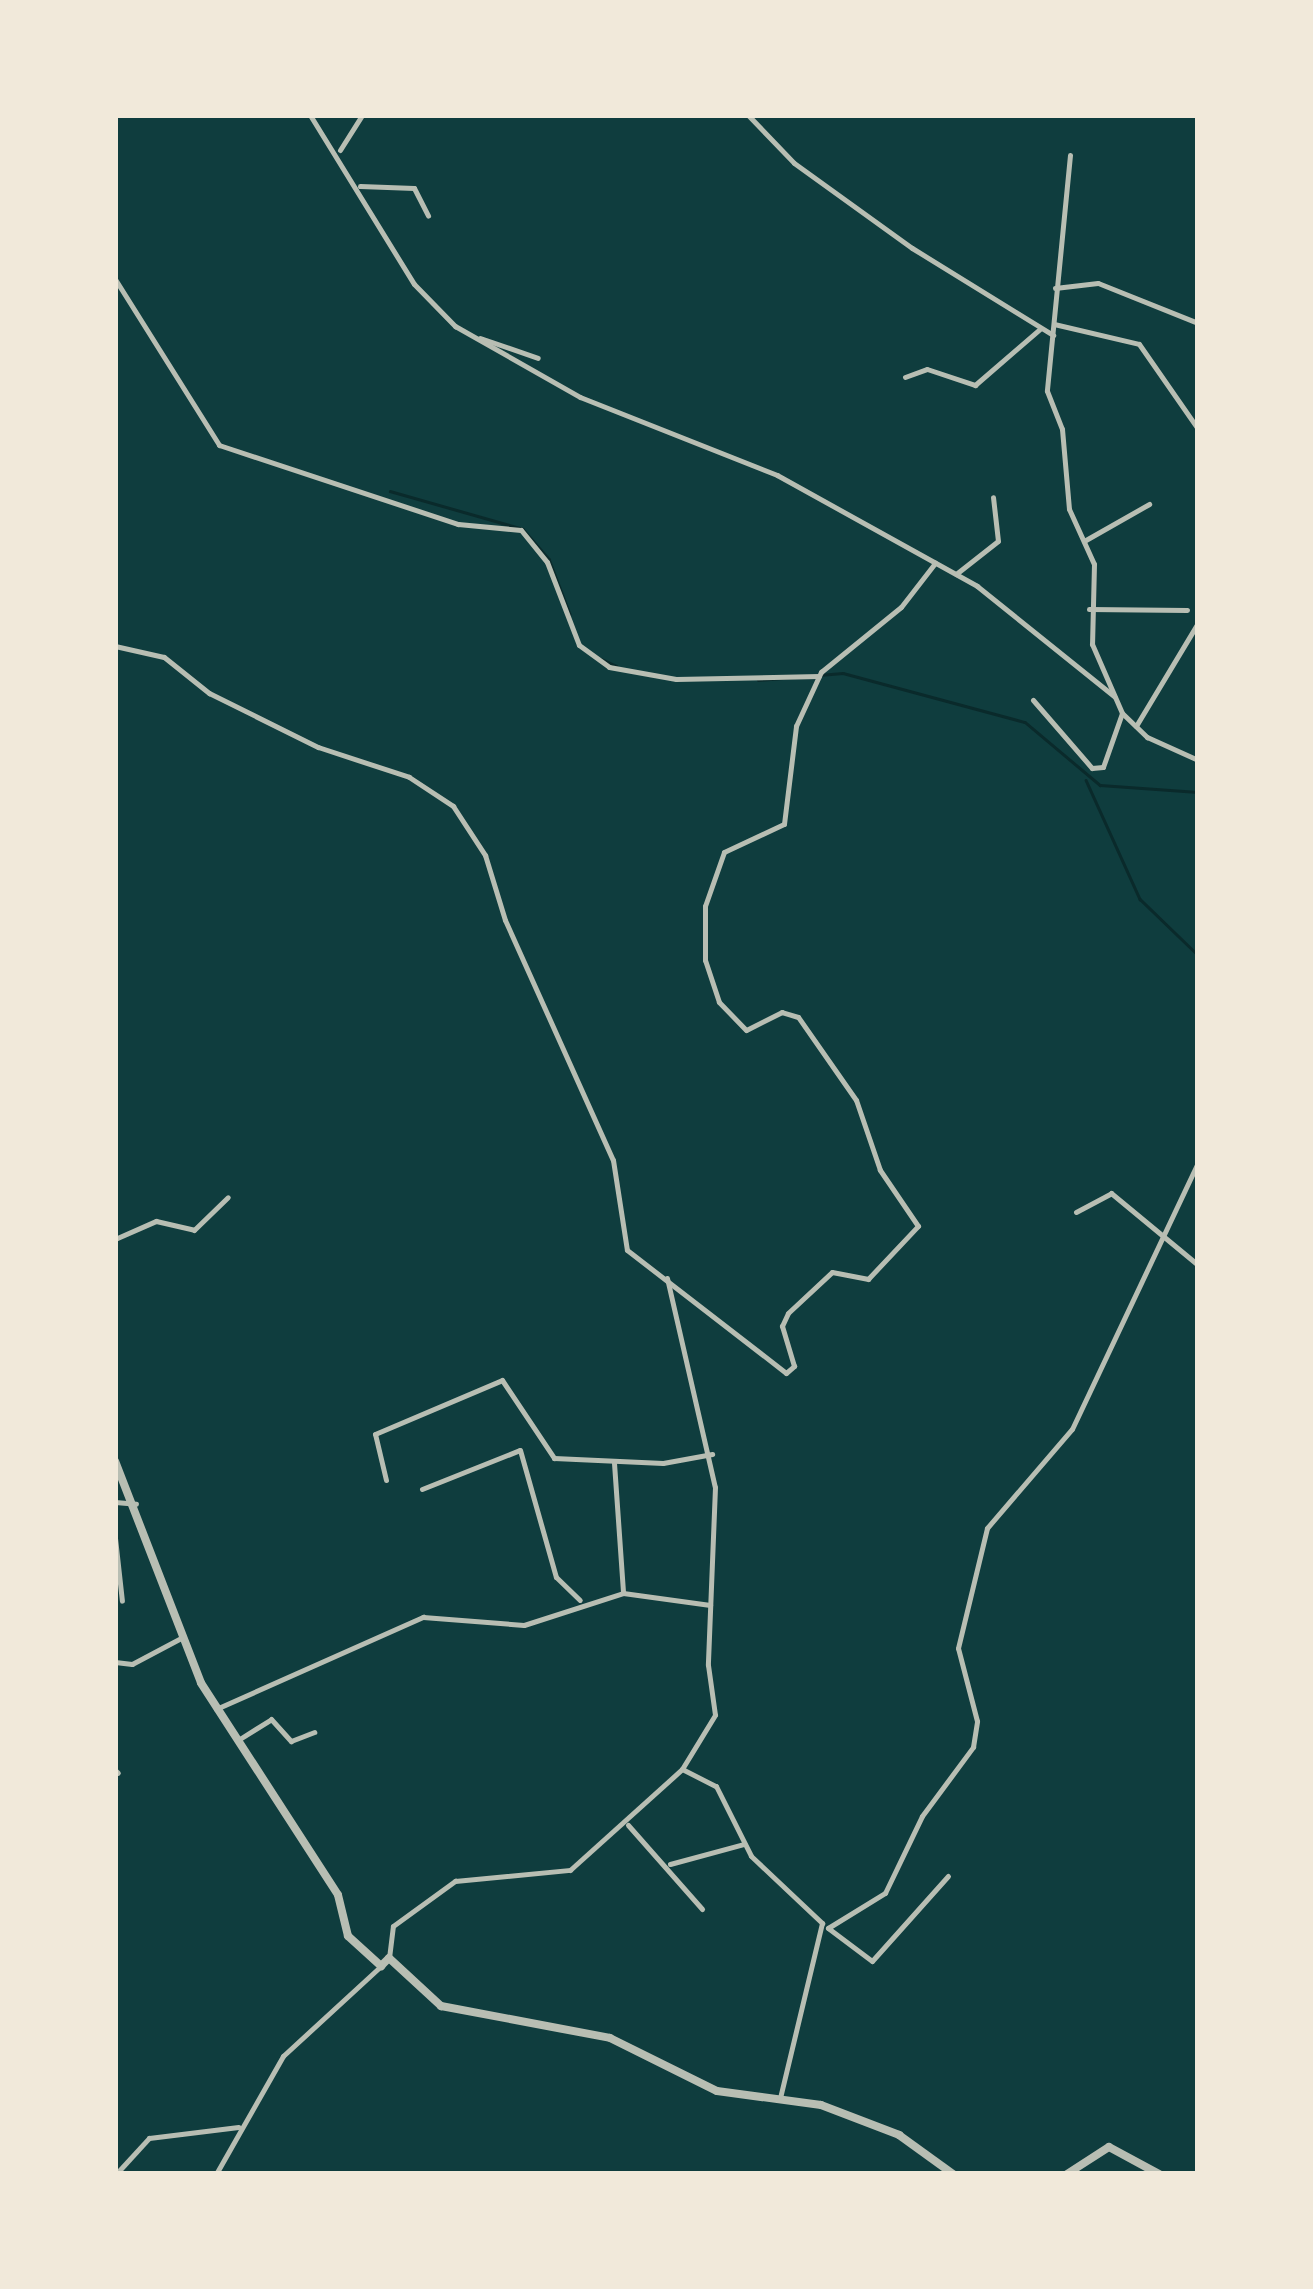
<!DOCTYPE html>
<style>
body{margin:0}
#map{position:relative;width:1313px;height:2289px;overflow:hidden;background:#0f3d3e;font-family:"Fira Sans Condensed",sans-serif}
div>[style]{position:absolute}
.stream>*{height:2.5px;margin:-1.25px;padding:0 1.25px;transform-origin:1.25px;border-radius:1.25px;background:#0a2a2b}
.minor>*{height:5px;margin:-2.5px;padding:0 2.5px;transform-origin:2.5px;border-radius:2.5px;background:#b8beb3}
.tertiary>*{height:8px;margin:-4px;padding:0 4px;transform-origin:4px;border-radius:4px;background:#b8beb3}
span{translate:-50% -50%;white-space:nowrap;text-align:center;line-height:1.15;-webkit-text-stroke:10px #f1e9da;paint-order:stroke}
.frame{position:absolute;inset:0;border:118px solid #f1e9da;pointer-events:none}
</style>
<div id="map">
<div class="stream">
<div style="left:390px;top:491px;width:138px;rotate:15.9deg"></div>
<div style="left:523px;top:529px;width:40px;rotate:49deg"></div>
<div style="left:549px;top:559px;width:59px;rotate:69.1deg"></div>
<div style="left:601px;top:659px;width:17px;rotate:24deg"></div>
<div style="left:758px;top:680px;width:85px;rotate:-4.7deg"></div>
<div style="left:843px;top:673px;width:188px;rotate:15.1deg"></div>
<div style="left:1025px;top:722px;width:98px;rotate:40deg"></div>
<div style="left:1100px;top:785px;width:98px;rotate:4.1deg"></div>
<div style="left:1086px;top:780px;width:131px;rotate:65.6deg"></div>
<div style="left:1140px;top:899px;width:81px;rotate:44deg"></div>
</div>
<div class="minor">
<div style="left:310px;top:115px;width:198px;rotate:58.4deg"></div>
<div style="left:414px;top:284px;width:59px;rotate:45.7deg"></div>
<div style="left:455px;top:326px;width:144px;rotate:29.6deg"></div>
<div style="left:580px;top:397px;width:212px;rotate:21.6deg"></div>
<div style="left:777px;top:475px;width:229px;rotate:29deg"></div>
<div style="left:977px;top:586px;width:176px;rotate:38.8deg"></div>
<div style="left:748px;top:115px;width:66px;rotate:46.2deg"></div>
<div style="left:794px;top:163px;width:145px;rotate:35.8deg"></div>
<div style="left:912px;top:248px;width:166px;rotate:31.7deg"></div>
<div style="left:340px;top:150px;width:41px;rotate:-57.8deg"></div>
<div style="left:1070px;top:155px;width:237px;rotate:95.6deg"></div>
<div style="left:1047px;top:391px;width:41px;rotate:68.5deg"></div>
<div style="left:1062px;top:429px;width:80px;rotate:85deg"></div>
<div style="left:1069px;top:509px;width:60px;rotate:65.6deg"></div>
<div style="left:1094px;top:564px;width:80px;rotate:91.4deg"></div>
<div style="left:1092px;top:644px;width:75px;rotate:66.5deg"></div>
<div style="left:1122px;top:713px;width:35px;rotate:44deg"></div>
<div style="left:1147px;top:737px;width:56px;rotate:24.3deg"></div>
<div style="left:360px;top:186px;width:54px;rotate:2.1deg"></div>
<div style="left:414px;top:188px;width:31px;rotate:63deg"></div>
<div style="left:115px;top:279px;width:196px;rotate:57.9deg"></div>
<div style="left:219px;top:445px;width:252px;rotate:18.3deg"></div>
<div style="left:458px;top:524px;width:63px;rotate:5.4deg"></div>
<div style="left:521px;top:530px;width:41px;rotate:50.9deg"></div>
<div style="left:547px;top:562px;width:89px;rotate:68.9deg"></div>
<div style="left:579px;top:645px;width:37px;rotate:36deg"></div>
<div style="left:609px;top:667px;width:68px;rotate:10.2deg"></div>
<div style="left:676px;top:679px;width:143px;rotate:-1.2deg"></div>
<div style="left:1055px;top:288px;width:43px;rotate:-6.6deg"></div>
<div style="left:1098px;top:283px;width:108px;rotate:21.8deg"></div>
<div style="left:1198px;top:301px;width:5px;rotate:90deg"></div>
<div style="left:1054px;top:324px;width:87px;rotate:13.2deg"></div>
<div style="left:1139px;top:344px;width:103px;rotate:55.2deg"></div>
<div style="left:480px;top:338px;width:61px;rotate:19deg"></div>
<div style="left:905px;top:377px;width:23px;rotate:-20deg"></div>
<div style="left:927px;top:369px;width:51px;rotate:18.4deg"></div>
<div style="left:975px;top:385px;width:87px;rotate:-40.8deg"></div>
<div style="left:1084px;top:541px;width:75px;rotate:-29.6deg"></div>
<div style="left:956px;top:574px;width:53px;rotate:-38.2deg"></div>
<div style="left:998px;top:541px;width:44px;rotate:-96.5deg"></div>
<div style="left:1089px;top:609px;width:98px;rotate:0.6deg"></div>
<div style="left:115px;top:646px;width:50px;rotate:12.7deg"></div>
<div style="left:164px;top:657px;width:58px;rotate:38.7deg"></div>
<div style="left:209px;top:693px;width:122px;rotate:26.4deg"></div>
<div style="left:318px;top:747px;width:96px;rotate:18.2deg"></div>
<div style="left:409px;top:777px;width:53px;rotate:33.4deg"></div>
<div style="left:453px;top:806px;width:59px;rotate:56.9deg"></div>
<div style="left:485px;top:855px;width:68px;rotate:72.9deg"></div>
<div style="left:505px;top:920px;width:263px;rotate:65.8deg"></div>
<div style="left:613px;top:1160px;width:91px;rotate:81.2deg"></div>
<div style="left:627px;top:1250px;width:201px;rotate:37.7deg"></div>
<div style="left:786px;top:1373px;width:11px;rotate:-41deg"></div>
<div style="left:794px;top:1366px;width:42px;rotate:-106.7deg"></div>
<div style="left:782px;top:1326px;width:14px;rotate:-65deg"></div>
<div style="left:788px;top:1313px;width:60px;rotate:-43deg"></div>
<div style="left:832px;top:1272px;width:37px;rotate:11deg"></div>
<div style="left:868px;top:1279px;width:73px;rotate:-46.7deg"></div>
<div style="left:918px;top:1226px;width:68px;rotate:-124.2deg"></div>
<div style="left:880px;top:1170px;width:74px;rotate:-108.9deg"></div>
<div style="left:856px;top:1100px;width:101px;rotate:-124.9deg"></div>
<div style="left:798px;top:1017px;width:17px;rotate:-163deg"></div>
<div style="left:782px;top:1012px;width:40px;rotate:153.4deg"></div>
<div style="left:746px;top:1030px;width:39px;rotate:-134deg"></div>
<div style="left:719px;top:1002px;width:44px;rotate:-108.4deg"></div>
<div style="left:705px;top:960px;width:54px;rotate:-90deg"></div>
<div style="left:705px;top:906px;width:57px;rotate:-70.6deg"></div>
<div style="left:724px;top:852px;width:66px;rotate:-25deg"></div>
<div style="left:784px;top:824px;width:99px;rotate:-83deg"></div>
<div style="left:796px;top:726px;width:60px;rotate:-65.2deg"></div>
<div style="left:821px;top:672px;width:103px;rotate:-39.1deg"></div>
<div style="left:901px;top:607px;width:56px;rotate:-52.3deg"></div>
<div style="left:1033px;top:700px;width:90px;rotate:49.1deg"></div>
<div style="left:1092px;top:768px;width:11px;rotate:-5deg"></div>
<div style="left:1103px;top:767px;width:57px;rotate:-70.6deg"></div>
<div style="left:1136px;top:726px;width:120px;rotate:-59deg"></div>
<div style="left:1076px;top:1212px;width:40px;rotate:-28deg"></div>
<div style="left:1111px;top:1193px;width:113px;rotate:39.6deg"></div>
<div style="left:115px;top:1239px;width:45px;rotate:-23.7deg"></div>
<div style="left:156px;top:1221px;width:39px;rotate:13deg"></div>
<div style="left:194px;top:1230px;width:47px;rotate:-44.1deg"></div>
<div style="left:667px;top:1278px;width:214px;rotate:77.1deg"></div>
<div style="left:715px;top:1487px;width:178px;rotate:92.3deg"></div>
<div style="left:708px;top:1665px;width:50px;rotate:82deg"></div>
<div style="left:715px;top:1715px;width:63px;rotate:121.4deg"></div>
<div style="left:682px;top:1769px;width:38px;rotate:27deg"></div>
<div style="left:716px;top:1786px;width:78px;rotate:63.4deg"></div>
<div style="left:751px;top:1856px;width:98px;rotate:43.3deg"></div>
<div style="left:822px;top:1923px;width:180px;rotate:103.5deg"></div>
<div style="left:614px;top:1463px;width:130px;rotate:86deg"></div>
<div style="left:386px;top:1480px;width:47px;rotate:-103.4deg"></div>
<div style="left:375px;top:1434px;width:138px;rotate:-23deg"></div>
<div style="left:502px;top:1380px;width:94px;rotate:56.3deg"></div>
<div style="left:554px;top:1458px;width:109px;rotate:2.6deg"></div>
<div style="left:663px;top:1463px;width:50px;rotate:-10.4deg"></div>
<div style="left:422px;top:1489px;width:105px;rotate:-21.7deg"></div>
<div style="left:520px;top:1450px;width:132px;rotate:74.2deg"></div>
<div style="left:556px;top:1577px;width:33px;rotate:44deg"></div>
<div style="left:115px;top:1502px;width:21px;rotate:5deg"></div>
<div style="left:115px;top:1538px;width:63px;rotate:83.7deg"></div>
<div style="left:115px;top:1662px;width:17px;rotate:7deg"></div>
<div style="left:132px;top:1664px;width:55px;rotate:-28deg"></div>
<div style="left:216px;top:1709px;width:227px;rotate:-24deg"></div>
<div style="left:423px;top:1617px;width:101px;rotate:4.5deg"></div>
<div style="left:524px;top:1625px;width:104px;rotate:-17.9deg"></div>
<div style="left:623px;top:1593px;width:88px;rotate:7.9deg"></div>
<div style="left:238px;top:1740px;width:39px;rotate:-32deg"></div>
<div style="left:271px;top:1719px;width:30px;rotate:48deg"></div>
<div style="left:291px;top:1741px;width:25px;rotate:-21deg"></div>
<div style="left:115px;top:1770px;width:4px;rotate:45deg"></div>
<div style="left:628px;top:1825px;width:112px;rotate:48.6deg"></div>
<div style="left:670px;top:1864px;width:77px;rotate:-15.1deg"></div>
<div style="left:828px;top:1928px;width:67px;rotate:-31.6deg"></div>
<div style="left:885px;top:1893px;width:85px;rotate:-64.3deg"></div>
<div style="left:922px;top:1816px;width:86px;rotate:-53.5deg"></div>
<div style="left:973px;top:1747px;width:26px;rotate:-81deg"></div>
<div style="left:977px;top:1721px;width:75px;rotate:-104.6deg"></div>
<div style="left:958px;top:1648px;width:123px;rotate:-76.4deg"></div>
<div style="left:987px;top:1528px;width:130px;rotate:-49.4deg"></div>
<div style="left:1072px;top:1429px;width:295px;rotate:-64.7deg"></div>
<div style="left:828px;top:1928px;width:55px;rotate:36.9deg"></div>
<div style="left:872px;top:1961px;width:114px;rotate:-48.2deg"></div>
<div style="left:389px;top:1958px;width:32px;rotate:-83deg"></div>
<div style="left:393px;top:1926px;width:77px;rotate:-36deg"></div>
<div style="left:455px;top:1881px;width:116px;rotate:-5.5deg"></div>
<div style="left:570px;top:1870px;width:151px;rotate:-42deg"></div>
<div style="left:116px;top:2174px;width:49px;rotate:-47.5deg"></div>
<div style="left:149px;top:2138px;width:90px;rotate:-7deg"></div>
<div style="left:216px;top:2174px;width:136px;rotate:-60.4deg"></div>
<div style="left:283px;top:2056px;width:133px;rotate:-42.6deg"></div>
</div>
<div class="tertiary">
<div style="left:115px;top:1461px;width:238px;rotate:68.8deg"></div>
<div style="left:201px;top:1683px;width:252px;rotate:57.1deg"></div>
<div style="left:338px;top:1895px;width:42px;rotate:76.3deg"></div>
<div style="left:348px;top:1936px;width:45px;rotate:42.3deg"></div>
<div style="left:381px;top:1966px;width:11px;rotate:-45deg"></div>
<div style="left:389px;top:1958px;width:71px;rotate:42.7deg"></div>
<div style="left:441px;top:2006px;width:172px;rotate:10.7deg"></div>
<div style="left:610px;top:2038px;width:119px;rotate:26.4deg"></div>
<div style="left:717px;top:2091px;width:105px;rotate:7.7deg"></div>
<div style="left:821px;top:2105px;width:84px;rotate:21deg"></div>
<div style="left:899px;top:2135px;width:67px;rotate:35.8deg"></div>
<div style="left:1067px;top:2174px;width:50px;rotate:-32.7deg"></div>
<div style="left:1109px;top:2147px;width:57px;rotate:28.4deg"></div>
</div>
<div class="frame"></div>
</div>
